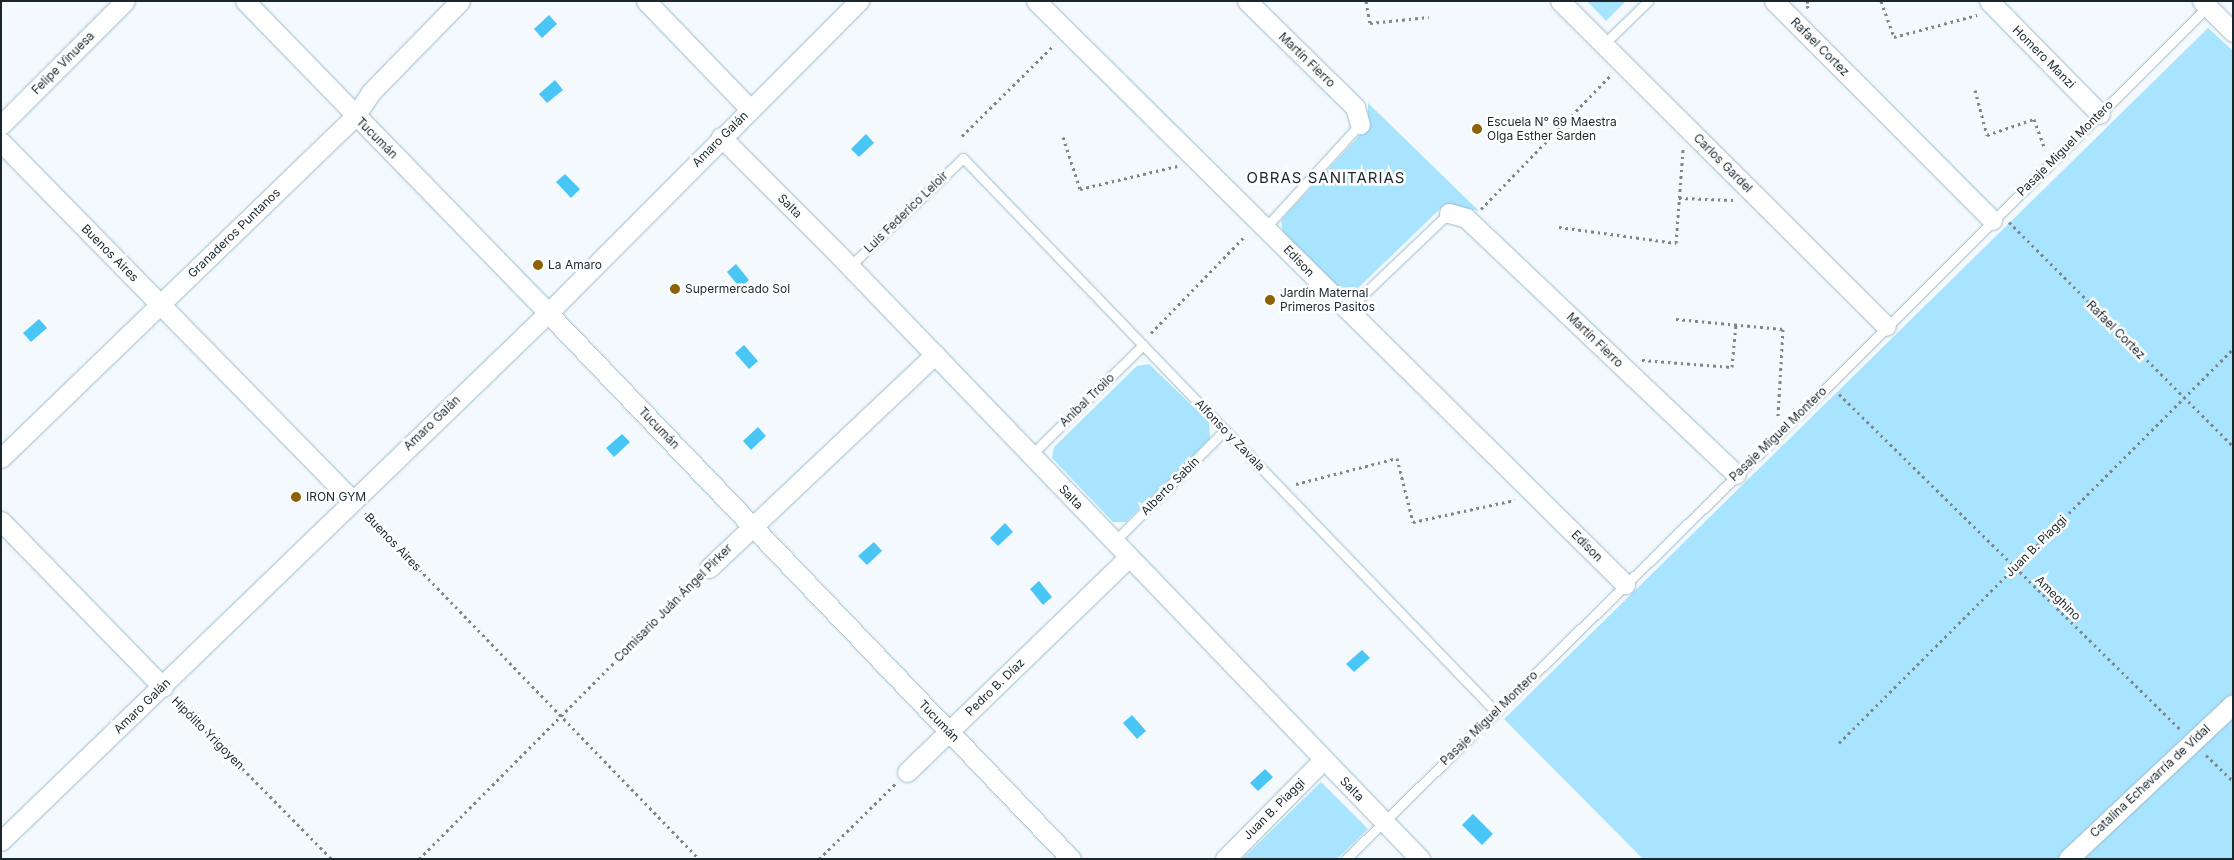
<!DOCTYPE html>
<meta charset="utf-8">
<style>
body{margin:0}
#map{position:relative;width:2234px;height:860px;overflow:hidden;background:#f3f9fd;font-family:Inter,sans-serif}
div>[style]{position:absolute}
.green>*{inset:0;background:#a9e4fe}
.water>*{inset:0;background:#4ac6f6}
.path>*{height:3px;margin-top:-1.5px;transform-origin:0;background:repeating-linear-gradient(90deg,#7d878b 0 2.5px,transparent 0 6.5px)}
.roads{filter:drop-shadow(0 0 1px #9abbca) drop-shadow(0 0 1px #9abbca)}
.lane>*{height:9px;margin:-4.5px;padding:0 4.5px;transform-origin:4.5px;border-radius:4.5px;background:#fff}
.street>*{height:19px;margin:-9.5px;padding:0 9.5px;transform-origin:9.5px;border-radius:9.5px;background:#fff}
.dots>*{width:14px;height:14px;translate:-50% -50%;box-sizing:border-box;border:2px solid #fff;border-radius:50%}
span{translate:-50% -50%;white-space:nowrap;text-align:center;line-height:1.15;-webkit-text-stroke:5px #fff;paint-order:stroke}
.street-label{font-size:12px;color:#1a272c}
.poi-label{font-size:12px;color:#1a272c}
.left{translate:0 -50%;text-align:left}
.quarter-label{font-size:15px;color:#1a272c;letter-spacing:1px}
.frame{position:absolute;inset:0;border:2px solid #1a272c;pointer-events:none}
</style>
<div id="map">
<div class="green">
<div style="clip-path:polygon(1587px 1px,1626px 1px,1606px 21px)"></div>
<div style="clip-path:polygon(2208px 28px,2233px 51px,2233px 695px,2059px 859px,1643px 859px,1504px 719px)"></div>
<div style="clip-path:polygon(1368px 103px,1479px 211px,1445px 204px,1353px 293px,1343px 293px,1283px 233px,1281px 220px,1368px 126px)"></div>
<div style="clip-path:polygon(1149px 364px,1209px 422px,1210px 439px,1126px 522px,1113px 522px,1052px 458px,1054px 447px,1137px 366px)"></div>
<div style="clip-path:polygon(2233px 715px,2233px 859px,2081px 859px)"></div>
<div style="clip-path:polygon(1321px 782px,1368px 829px,1337px 859px,1242px 859px)"></div>
</div>
<div class="water">
<div style="clip-path:polygon(549px 15px,557px 24px,542px 38px,534px 29px)"></div>
<div style="clip-path:polygon(555px 80px,563px 90px,547px 103px,539px 94px)"></div>
<div style="clip-path:polygon(866px 134px,874px 143px,859px 157px,851px 149px)"></div>
<div style="clip-path:polygon(565px 174px,580px 189px,571px 198px,556px 182px)"></div>
<div style="clip-path:polygon(736px 264px,749px 280px,740px 288px,727px 272px)"></div>
<div style="clip-path:polygon(39px 319px,47px 328px,31px 342px,23px 333px)"></div>
<div style="clip-path:polygon(744px 345px,758px 361px,749px 369px,735px 353px)"></div>
<div style="clip-path:polygon(758px 427px,766px 436px,751px 450px,743px 441px)"></div>
<div style="clip-path:polygon(622px 434px,630px 442px,614px 457px,606px 448px)"></div>
<div style="clip-path:polygon(1005px 523px,1013px 532px,998px 546px,990px 538px)"></div>
<div style="clip-path:polygon(874px 542px,882px 551px,867px 565px,858px 556px)"></div>
<div style="clip-path:polygon(1039px 581px,1052px 597px,1043px 605px,1030px 589px)"></div>
<div style="clip-path:polygon(1362px 650px,1370px 658px,1354px 672px,1346px 664px)"></div>
<div style="clip-path:polygon(1132px 715px,1146px 731px,1137px 739px,1123px 723px)"></div>
<div style="clip-path:polygon(1265px 769px,1273px 777px,1258px 791px,1250px 783px)"></div>
<div style="clip-path:polygon(1473px 814px,1493px 834px,1482px 845px,1462px 825px)"></div>
</div>
<div class="path">
<div style="left:1366px;top:1px;width:22px;rotate:80deg"></div>
<div style="left:1370px;top:23px;width:59px;rotate:-5.8deg"></div>
<div style="left:1881px;top:1px;width:38px;rotate:70deg"></div>
<div style="left:1894px;top:37px;width:86px;rotate:-14.8deg"></div>
<div style="left:1808px;top:8px;width:6px;rotate:-108deg"></div>
<div style="left:1806px;top:2px;width:4px;rotate:-14deg"></div>
<div style="left:1975px;top:90px;width:47px;rotate:75.1deg"></div>
<div style="left:1987px;top:135px;width:50px;rotate:-18.8deg"></div>
<div style="left:2034px;top:119px;width:32px;rotate:70deg"></div>
<div style="left:962px;top:136px;width:129px;rotate:-44.7deg"></div>
<div style="left:1063px;top:137px;width:55px;rotate:71.9deg"></div>
<div style="left:1080px;top:189px;width:100px;rotate:-13.3deg"></div>
<div style="left:1679px;top:198px;width:54px;rotate:2.1deg"></div>
<div style="left:1481px;top:209px;width:187px;rotate:-45.9deg"></div>
<div style="left:2009px;top:222px;width:317px;rotate:45deg"></div>
<div style="left:1559px;top:227px;width:118px;rotate:7.8deg"></div>
<div style="left:1676px;top:243px;width:94px;rotate:-85.7deg"></div>
<div style="left:1676px;top:319px;width:107px;rotate:5.3deg"></div>
<div style="left:1783px;top:329px;width:87px;rotate:93.3deg"></div>
<div style="left:1151px;top:333px;width:136px;rotate:-45.9deg"></div>
<div style="left:1642px;top:360px;width:90px;rotate:4.4deg"></div>
<div style="left:1732px;top:367px;width:43px;rotate:-84.7deg"></div>
<div style="left:1839px;top:394px;width:478px;rotate:44.5deg"></div>
<div style="left:1296px;top:484px;width:104px;rotate:-14.4deg"></div>
<div style="left:1397px;top:458px;width:66px;rotate:76deg"></div>
<div style="left:1413px;top:522px;width:104px;rotate:-12.2deg"></div>
<div style="left:365px;top:513px;width:481px;rotate:46deg"></div>
<div style="left:174px;top:699px;width:225px;rotate:45.4deg"></div>
<div style="left:1839px;top:743px;width:557px;rotate:-45deg"></div>
<div style="left:2206px;top:755px;width:37px;rotate:44deg"></div>
<div style="left:419px;top:859px;width:393px;rotate:-45.2deg"></div>
<div style="left:819px;top:859px;width:107px;rotate:-44.6deg"></div>
</div>
<div class="roads">
<div class="lane">
<div style="left:1604px;top:44px;width:62px;rotate:-44.3deg"></div>
<div style="left:1266px;top:227px;width:139px;rotate:-47.6deg"></div>
<div style="left:850px;top:266px;width:156px;rotate:-43.7deg"></div>
<div style="left:963px;top:158px;width:769px;rotate:46.11deg"></div>
<div style="left:1347px;top:310px;width:141px;rotate:-43.6deg"></div>
<div style="left:1031px;top:455px;width:157px;rotate:-44.5deg"></div>
<div style="left:1114px;top:542px;width:158px;rotate:-45.3deg"></div>
<div style="left:1346px;top:859px;width:677px;rotate:-44.46deg"></div>
<div style="left:1829px;top:385px;width:535px;rotate:-45deg"></div>
</div>
<div class="street">
<div style="left:245px;top:1px;width:435px;rotate:45.8deg"></div>
<div style="left:548px;top:313px;width:756px;rotate:46.23deg"></div>
<div style="left:646px;top:1px;width:150px;rotate:46.1deg"></div>
<div style="left:1036px;top:1px;width:829px;rotate:44.71deg"></div>
<div style="left:1247px;top:1px;width:151px;rotate:44.5deg"></div>
<div style="left:1355px;top:107px;width:18px;rotate:74deg"></div>
<div style="left:1560px;top:1px;width:460px;rotate:44.9deg"></div>
<div style="left:1774px;top:1px;width:309px;rotate:45.1deg"></div>
<div style="left:1989px;top:1px;width:158px;rotate:45.5deg"></div>
<div style="left:2202px;top:1px;width:44px;rotate:45deg"></div>
<div style="left:1px;top:125px;width:175px;rotate:-45deg"></div>
<div style="left:721px;top:137px;width:161px;rotate:45deg"></div>
<div style="left:835px;top:251px;width:844px;rotate:46.1deg"></div>
<div style="left:1px;top:142px;width:501px;rotate:45.57deg"></div>
<div style="left:1449px;top:213px;width:18px;rotate:16deg"></div>
<div style="left:1466px;top:218px;width:372px;rotate:43.5deg"></div>
<div style="left:1px;top:458px;width:492px;rotate:-44deg"></div>
<div style="left:355px;top:116px;width:29px;rotate:-56deg"></div>
<div style="left:371px;top:92px;width:127px;rotate:-45.6deg"></div>
<div style="left:1px;top:521px;width:232px;rotate:45.7deg"></div>
<div style="left:709px;top:568px;width:311px;rotate:-43.4deg"></div>
<div style="left:907px;top:772px;width:309px;rotate:-44.1deg"></div>
<div style="left:1px;top:841px;width:760px;rotate:-43.99deg"></div>
<div style="left:548px;top:313px;width:441px;rotate:-45.1deg"></div>
<div style="left:1225px;top:859px;width:139px;rotate:-45.3deg"></div>
<div style="left:2068px;top:859px;width:226px;rotate:-43.2deg"></div>
</div>
</div>
<div class="dots">
<div style="left:1477px;top:129px;background:#8d6105"></div>
<div style="left:538px;top:265px;background:#8d6105"></div>
<div style="left:675px;top:289px;background:#8d6105"></div>
<div style="left:1270px;top:300px;background:#8d6105"></div>
<div style="left:296px;top:497px;background:#8d6105"></div>
</div>
<div class="street-label">
<span style="left:1820px;top:47px;rotate:45deg">Rafael Cortez</span>
<span style="left:2044px;top:57px;rotate:45deg">Homero Manzi</span>
<span style="left:1307px;top:60px;rotate:44deg">Martín Fierro</span>
<span style="left:63px;top:63px;rotate:-45deg">Felipe Vinuesa</span>
<span style="left:377px;top:138px;rotate:45deg">Tucumán</span>
<span style="left:720px;top:139px;rotate:-45deg">Amaro Galán</span>
<span style="left:2065px;top:148px;rotate:-45deg">Pasaje Miguel Montero</span>
<span style="left:1723px;top:163px;rotate:45deg">Carlos Gardel</span>
<span style="left:790px;top:206px;rotate:45deg">Salta</span>
<span style="left:906px;top:212px;rotate:-44deg">Luis Federico Leloir</span>
<span style="left:234px;top:233px;rotate:-44deg">Granaderos Puntanos</span>
<span style="left:110px;top:253px;rotate:45deg">Buenos Aires</span>
<span style="left:1299px;top:261px;rotate:46deg">Edison</span>
<span style="left:2116px;top:330px;rotate:45deg">Rafael Cortez</span>
<span style="left:1595px;top:340px;rotate:44deg">Martín Fierro</span>
<span style="left:1087px;top:400px;rotate:-44deg">Aníbal Troilo</span>
<span style="left:432px;top:423px;rotate:-44deg">Amaro Galán</span>
<span style="left:659px;top:428px;rotate:46deg">Tucumán</span>
<span style="left:1778px;top:434px;rotate:-44deg">Pasaje Miguel Montero</span>
<span style="left:1230px;top:435px;rotate:46deg">Alfonso y Zavala</span>
<span style="left:1170px;top:486px;rotate:-45deg">Alberto Sabín</span>
<span style="left:1071px;top:497px;rotate:46deg">Salta</span>
<span style="left:393px;top:542px;rotate:46deg">Buenos Aires</span>
<span style="left:1587px;top:546px;rotate:45deg">Edison</span>
<span style="left:2036px;top:546px;rotate:-45deg">Juan B. Piaggi</span>
<span style="left:2058px;top:598px;rotate:44deg">Ameghino</span>
<span style="left:673px;top:603px;rotate:-45deg">Comisario Juán Ángel Pirker</span>
<span style="left:995px;top:687px;rotate:-44deg">Pedro B. Díaz</span>
<span style="left:142px;top:706px;rotate:-44deg">Amaro Galán</span>
<span style="left:1489px;top:718px;rotate:-44deg">Pasaje Miguel Montero</span>
<span style="left:939px;top:721px;rotate:46deg">Tucumán</span>
<span style="left:208px;top:733px;rotate:45deg">Hipólito Yrigoyen</span>
<span style="left:2150px;top:781px;rotate:-43deg">Catalina Echevarría de Vidal</span>
<span style="left:1352px;top:789px;rotate:46deg">Salta</span>
<span style="left:1274px;top:809px;rotate:-45deg">Juan B. Piaggi</span>
</div>
<div class="poi-label">
<span class="left" style="left:1487px;top:129px">Escuela N° 69 Maestra<br>Olga Esther Sarden</span>
<span class="left" style="left:548px;top:265px">La Amaro</span>
<span class="left" style="left:685px;top:289px">Supermercado Sol</span>
<span class="left" style="left:1280px;top:300px">Jardín Maternal<br>Primeros Pasitos</span>
<span class="left" style="left:306px;top:497px">IRON GYM</span>
</div>
<div class="quarter-label">
<span style="left:1326px;top:178px">OBRAS SANITARIAS</span>
</div>
<div class="frame"></div>
</div>
